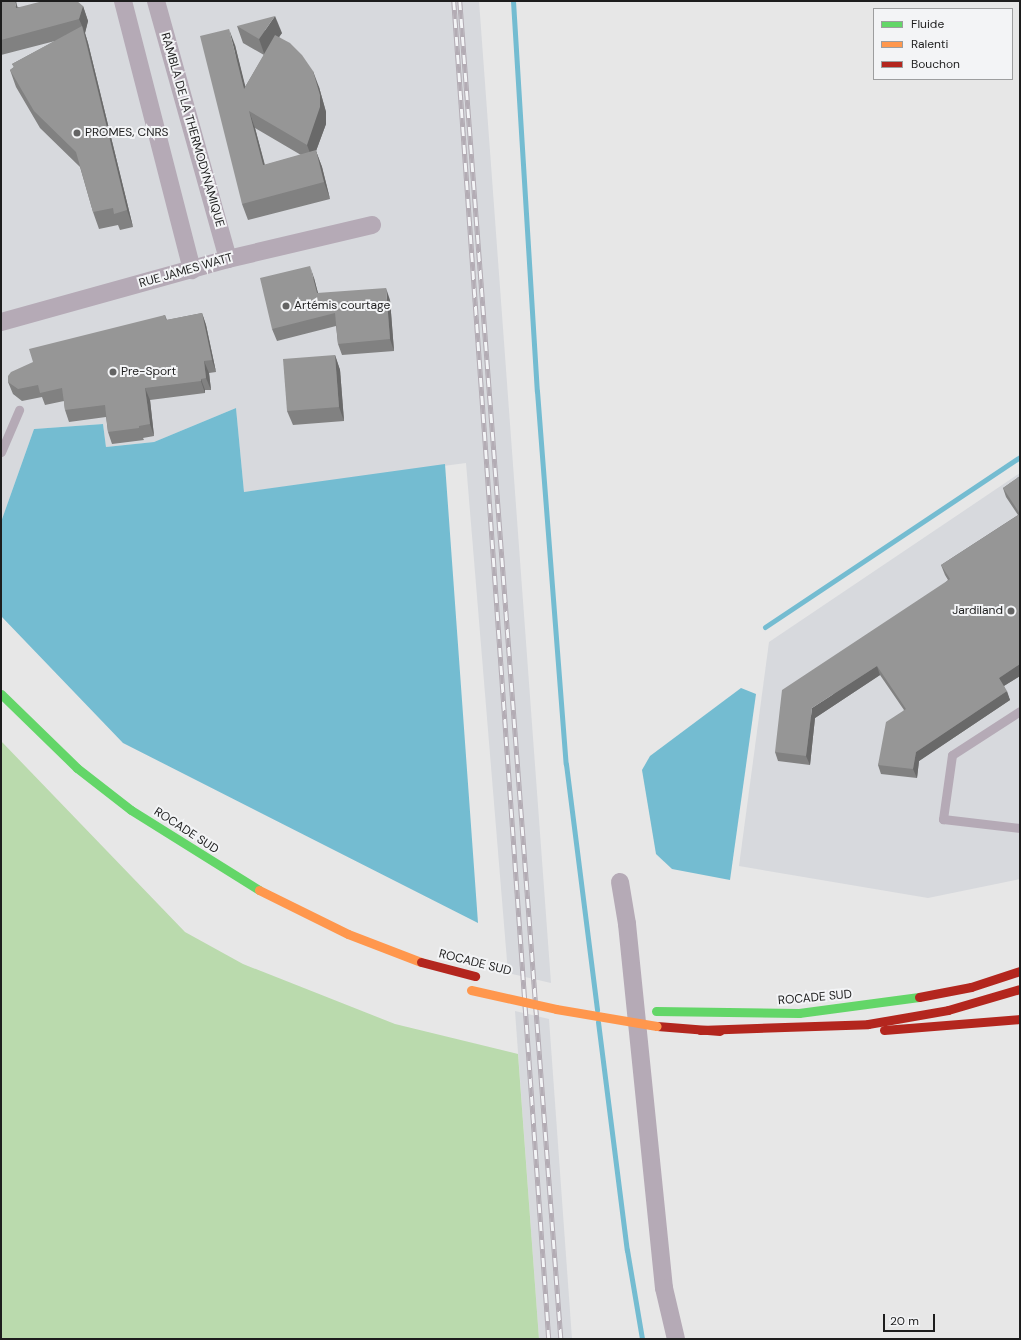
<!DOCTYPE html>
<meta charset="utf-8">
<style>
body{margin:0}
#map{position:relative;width:1021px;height:1340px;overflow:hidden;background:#e7e7e7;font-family:"DM Sans",sans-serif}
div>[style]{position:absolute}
.built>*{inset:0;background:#d7d9dd}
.green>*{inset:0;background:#badaad}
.water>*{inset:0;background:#74bcd1}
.stream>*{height:5px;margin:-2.5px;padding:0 2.5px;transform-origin:2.5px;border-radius:2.5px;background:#74bcd1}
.lane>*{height:9px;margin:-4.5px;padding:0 4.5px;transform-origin:4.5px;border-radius:4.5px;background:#b5aab6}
.street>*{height:18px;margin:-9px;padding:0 9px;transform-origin:9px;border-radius:9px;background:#b5aab6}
.fast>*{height:9px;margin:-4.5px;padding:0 4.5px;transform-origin:4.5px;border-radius:4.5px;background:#63d668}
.slow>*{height:9px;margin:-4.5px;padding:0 4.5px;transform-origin:4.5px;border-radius:4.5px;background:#ff974d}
.jam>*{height:9px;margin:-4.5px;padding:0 4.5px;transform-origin:4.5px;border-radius:4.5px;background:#b3261e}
.rail>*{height:4.5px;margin-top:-2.25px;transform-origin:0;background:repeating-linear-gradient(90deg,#f3f4f6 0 9px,#b3acb4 0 18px);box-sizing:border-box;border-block:1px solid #b3acb4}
.slow-bridge>*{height:9px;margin:-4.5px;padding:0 4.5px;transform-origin:4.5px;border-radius:4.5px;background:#ff974d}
.wall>*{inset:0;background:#818181}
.shaded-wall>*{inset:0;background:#696969}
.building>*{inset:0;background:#969696}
.dots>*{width:11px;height:11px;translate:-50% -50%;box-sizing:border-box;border:2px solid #f3f4f6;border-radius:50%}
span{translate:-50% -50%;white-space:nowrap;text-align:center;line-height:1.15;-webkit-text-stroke:4px #f3f4f6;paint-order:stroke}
.street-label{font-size:12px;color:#1d1d1d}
.poi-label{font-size:12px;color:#1d1d1d}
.left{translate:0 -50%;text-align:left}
.right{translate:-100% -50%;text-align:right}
.frame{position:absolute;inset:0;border:2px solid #1d1d1d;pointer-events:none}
.legend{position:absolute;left:873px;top:8px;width:140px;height:72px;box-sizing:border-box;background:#f3f4f6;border:1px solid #9d9e9f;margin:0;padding:5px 7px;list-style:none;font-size:12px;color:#1d1d1d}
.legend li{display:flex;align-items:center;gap:8px;height:20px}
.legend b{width:20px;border:1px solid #9d9e9f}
.scale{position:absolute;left:883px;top:1314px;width:52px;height:18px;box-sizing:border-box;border:2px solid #1d1d1d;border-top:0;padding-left:5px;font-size:12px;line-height:14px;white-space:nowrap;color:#1d1d1d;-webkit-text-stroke:3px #f3f4f6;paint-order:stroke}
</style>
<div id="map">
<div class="built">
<div style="clip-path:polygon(1px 1px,479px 1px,551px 983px,508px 973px,466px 463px,244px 492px,236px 408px,154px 442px,106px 447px,103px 424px,34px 429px,1px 522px)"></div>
<div style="clip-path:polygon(1020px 473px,1020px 879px,928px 898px,739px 866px,769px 642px)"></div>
<div style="clip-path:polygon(515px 1011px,549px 1019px,572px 1339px,539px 1339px)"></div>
</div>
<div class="green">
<div style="clip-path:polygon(1px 741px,185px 932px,243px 964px,395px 1024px,518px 1054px,539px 1339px,1px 1339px)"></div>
</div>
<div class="water">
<div style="clip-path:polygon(236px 408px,244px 492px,445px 464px,478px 923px,123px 743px,1px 616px,1px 522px,34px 429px,103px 424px,106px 447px,154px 442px)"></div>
<div style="clip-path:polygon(741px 688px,756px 694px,730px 880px,672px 869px,656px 854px,642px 770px,650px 756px)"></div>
</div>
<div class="stream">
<div style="left:513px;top:1px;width:391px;rotate:86.5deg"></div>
<div style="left:537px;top:391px;width:374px;rotate:85.6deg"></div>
<div style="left:566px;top:764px;width:248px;rotate:82.8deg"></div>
<div style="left:765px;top:627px;width:306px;rotate:-33.7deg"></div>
<div style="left:598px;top:1022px;width:230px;rotate:82.8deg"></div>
<div style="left:627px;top:1250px;width:90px;rotate:80.4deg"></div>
</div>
<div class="lane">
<div style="left:1px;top:452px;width:46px;rotate:-66.8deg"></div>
<div style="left:1020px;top:711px;width:81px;rotate:147.1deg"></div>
<div style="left:952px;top:755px;width:65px;rotate:98deg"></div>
<div style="left:943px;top:819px;width:78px;rotate:6.7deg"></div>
</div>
<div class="street">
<div style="left:123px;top:1px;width:278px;rotate:75.6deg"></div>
<div style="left:156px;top:1px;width:268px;rotate:74.4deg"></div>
<div style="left:1px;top:322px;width:236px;rotate:-15.5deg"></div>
<div style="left:228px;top:259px;width:148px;rotate:-13.3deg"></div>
<div style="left:620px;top:882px;width:43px;rotate:80.5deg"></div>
<div style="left:627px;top:924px;width:366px;rotate:84.2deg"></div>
<div style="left:664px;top:1288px;width:52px;rotate:76.8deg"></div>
</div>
<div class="fast">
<div style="left:1px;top:694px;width:106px;rotate:44.2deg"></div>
<div style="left:77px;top:768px;width:68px;rotate:37.9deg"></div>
<div style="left:131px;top:810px;width:151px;rotate:32deg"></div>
<div style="left:656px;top:1011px;width:143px;rotate:0.8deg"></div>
<div style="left:799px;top:1013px;width:121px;rotate:-7.6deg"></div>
</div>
<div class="slow">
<div style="left:259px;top:890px;width:99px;rotate:26.3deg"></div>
<div style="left:348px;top:934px;width:78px;rotate:21deg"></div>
</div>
<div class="jam">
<div style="left:421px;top:962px;width:56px;rotate:14.5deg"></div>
<div style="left:919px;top:997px;width:53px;rotate:-10.9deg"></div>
<div style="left:971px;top:987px;width:52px;rotate:-18.1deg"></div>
<div style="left:657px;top:1026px;width:63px;rotate:4.5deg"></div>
<div style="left:700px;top:1030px;width:168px;rotate:-2deg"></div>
<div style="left:868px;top:1024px;width:81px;rotate:-9.9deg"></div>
<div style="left:948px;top:1010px;width:75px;rotate:-16.3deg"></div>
<div style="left:884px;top:1030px;width:136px;rotate:-4.6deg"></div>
</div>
<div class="rail">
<div style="left:454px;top:1px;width:1341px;rotate:85.94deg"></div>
<div style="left:460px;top:1px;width:1342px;rotate:85.68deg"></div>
</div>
<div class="slow-bridge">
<div style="left:471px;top:990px;width:87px;rotate:12.6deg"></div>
<div style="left:556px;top:1009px;width:102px;rotate:9.6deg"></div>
</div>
<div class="wall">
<div style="clip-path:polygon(1px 1px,18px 7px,83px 6px,88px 21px,85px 33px,88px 43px,133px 227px,120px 230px,118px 225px,99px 229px,93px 212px,80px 167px,40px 128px,16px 87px,10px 70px,14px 67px,12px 64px,55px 41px,1px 55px)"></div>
<div style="clip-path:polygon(evenodd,237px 26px,282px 33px,279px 37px,319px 87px,326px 112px,326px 124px,316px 151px,322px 167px,330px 199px,248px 220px,242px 204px,235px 45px,245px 87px,264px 55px,243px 43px,237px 26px,255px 128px,301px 155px,265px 165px,255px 128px)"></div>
<div style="clip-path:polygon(314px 278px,318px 293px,390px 300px,394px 351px,342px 355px,338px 344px,336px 326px,277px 341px,272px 329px)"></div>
<div style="clip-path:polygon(202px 313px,206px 325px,216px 372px,209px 373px,211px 390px,205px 390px,205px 393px,150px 400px,154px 436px,143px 438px,144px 440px,112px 444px,108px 432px,106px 417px,69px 422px,65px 410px,64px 401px,45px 405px,42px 397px,22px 401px,13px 394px,8px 382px,165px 315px,167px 320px)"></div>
<div style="clip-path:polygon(335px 355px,340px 370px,344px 421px,293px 425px,287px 411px)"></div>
<div style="clip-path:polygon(1020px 476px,1020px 676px,1004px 686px,1010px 700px,919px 761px,917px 778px,881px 774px,878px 765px,904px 710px,880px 675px,815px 718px,810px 765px,778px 761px,775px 752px,948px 580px,945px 575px,941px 565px,1018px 515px,1006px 497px,1003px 488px)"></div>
</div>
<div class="shaded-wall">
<div style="clip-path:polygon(15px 1px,16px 1px,21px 22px,16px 8px)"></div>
<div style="clip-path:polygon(83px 6px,88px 21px,85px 33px,88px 43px,133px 227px,127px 210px,83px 28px,79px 19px)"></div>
<div style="clip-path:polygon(275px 16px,282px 33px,265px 56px,259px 39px)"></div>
<div style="clip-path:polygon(229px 29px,235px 45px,250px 105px,244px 89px)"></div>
<div style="clip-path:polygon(313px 71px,319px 87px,326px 112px,326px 124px,316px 151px,322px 167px,330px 199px,324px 182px,313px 161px,307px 145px)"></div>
<div style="clip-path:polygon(249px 111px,255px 128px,269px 182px,263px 165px)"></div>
<div style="clip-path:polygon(310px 266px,314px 278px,321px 305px,317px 293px)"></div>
<div style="clip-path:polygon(386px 288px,390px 300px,394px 351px,390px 339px)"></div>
<div style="clip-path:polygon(202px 313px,206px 325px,216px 372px,212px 360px)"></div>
<div style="clip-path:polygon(335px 355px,340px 370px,344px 421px,339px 407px)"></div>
<div style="clip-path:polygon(204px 361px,209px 373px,211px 390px,206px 378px)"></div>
<div style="clip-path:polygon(201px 379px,205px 390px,205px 393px,201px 381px)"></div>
<div style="clip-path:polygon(145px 388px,150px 400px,154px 436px,150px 424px)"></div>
<div style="clip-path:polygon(1020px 664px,1020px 676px,1002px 687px,999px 678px)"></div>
<div style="clip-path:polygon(877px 666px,880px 675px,815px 718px,810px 765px,806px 756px,812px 708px)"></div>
<div style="clip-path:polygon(1007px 691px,1010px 700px,919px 761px,917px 778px,913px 769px,916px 752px)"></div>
</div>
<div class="building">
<div style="clip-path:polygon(1px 1px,15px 1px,16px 8px,43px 1px,77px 1px,83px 6px,79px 19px,1px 40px)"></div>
<div style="clip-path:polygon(275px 16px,259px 39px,237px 26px)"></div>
<div style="clip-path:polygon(82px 26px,127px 210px,114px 214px,113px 208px,93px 212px,76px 152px,34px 111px,10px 70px,14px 67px,12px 64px)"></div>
<div style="clip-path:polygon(229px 29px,244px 89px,275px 35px,290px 43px,302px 55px,313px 71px,320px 95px,320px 107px,307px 145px,249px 111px,263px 165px,316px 150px,324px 182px,242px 204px,200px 36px)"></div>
<div style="clip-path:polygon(310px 266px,317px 293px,386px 288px,390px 339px,338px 344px,335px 313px,272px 329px,260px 278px)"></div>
<div style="clip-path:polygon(202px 313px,212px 360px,204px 361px,206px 378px,201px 379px,201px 381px,145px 388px,150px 424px,139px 426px,139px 428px,108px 432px,105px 405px,65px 410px,62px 388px,40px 393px,38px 385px,18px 389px,8px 382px,8px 376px,11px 372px,33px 362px,29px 349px,165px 315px,166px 320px)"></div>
<div style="clip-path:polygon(335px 355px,339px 407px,287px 411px,283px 359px)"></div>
<div style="clip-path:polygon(1020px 476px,1020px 514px,1003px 488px)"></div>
<div style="clip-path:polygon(1020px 514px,1020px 664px,999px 678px,1007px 691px,916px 752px,913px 769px,878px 765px,886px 722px,906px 709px,877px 666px,812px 708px,806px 756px,775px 752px,782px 690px,950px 579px,941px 565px)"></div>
</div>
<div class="dots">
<div style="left:77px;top:133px;background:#646464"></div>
<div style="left:286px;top:306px;background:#646464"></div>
<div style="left:113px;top:372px;background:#646464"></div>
<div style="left:1011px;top:611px;background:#646464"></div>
</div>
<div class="street-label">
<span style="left:192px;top:130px;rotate:74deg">RAMBLA DE LA THERMODYNAMIQUE</span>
<span style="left:186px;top:271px;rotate:-16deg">RUE JAMES WATT</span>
<span style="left:186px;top:831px;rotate:33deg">ROCADE SUD</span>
<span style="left:475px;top:963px;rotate:14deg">ROCADE SUD</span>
<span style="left:815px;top:998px;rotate:-5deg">ROCADE SUD</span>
</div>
<div class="poi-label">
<span class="left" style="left:85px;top:133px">PROMES, CNRS</span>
<span class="left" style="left:294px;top:306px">Artémis courtage</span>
<span class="left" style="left:121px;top:372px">Pre-Sport</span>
<span class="right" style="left:1003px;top:611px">Jardiland</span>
</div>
<div class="frame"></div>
<ul class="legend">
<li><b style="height:5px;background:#63d668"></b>Fluide</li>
<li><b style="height:5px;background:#ff974d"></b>Ralenti</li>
<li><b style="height:5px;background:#b3261e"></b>Bouchon</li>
</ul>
<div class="scale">20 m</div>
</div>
